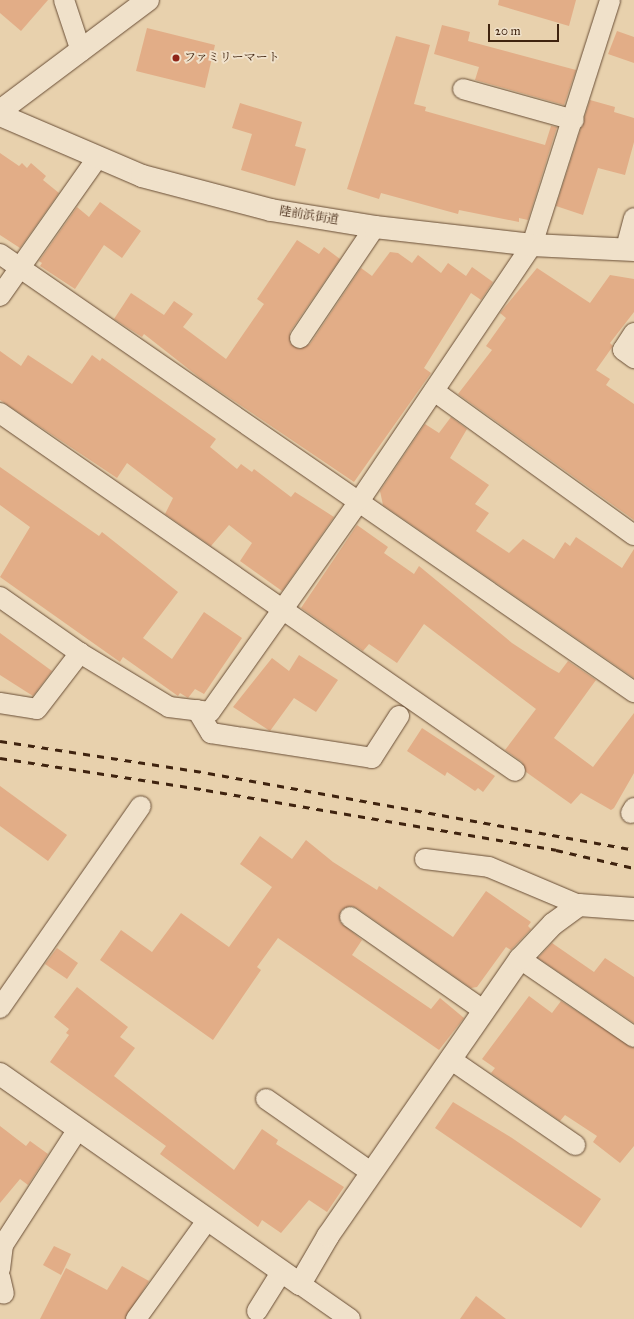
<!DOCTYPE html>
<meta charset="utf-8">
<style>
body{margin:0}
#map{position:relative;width:634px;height:1319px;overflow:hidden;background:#e8d1ad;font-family:"IM FELL Great Primer","Noto Serif JP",serif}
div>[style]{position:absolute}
.building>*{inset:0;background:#e2ad87}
.roads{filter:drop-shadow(0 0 1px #694e36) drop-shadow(0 0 1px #694e36)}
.minor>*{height:20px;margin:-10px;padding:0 10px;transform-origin:10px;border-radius:10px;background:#f0e1ca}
.tertiary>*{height:22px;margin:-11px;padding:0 11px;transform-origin:11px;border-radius:11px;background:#f0e1ca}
.rail>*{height:3px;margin-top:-1.5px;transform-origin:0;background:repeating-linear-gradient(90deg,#3f230f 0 7px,transparent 0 14px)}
.dots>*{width:11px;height:11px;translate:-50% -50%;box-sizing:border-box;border:2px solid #f0e1ca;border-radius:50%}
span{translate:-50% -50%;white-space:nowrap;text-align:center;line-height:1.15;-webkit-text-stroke:4px #f0e1ca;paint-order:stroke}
.poi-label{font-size:12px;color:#3f230f}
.left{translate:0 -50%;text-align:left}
.street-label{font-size:12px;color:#3f230f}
.scale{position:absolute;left:488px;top:24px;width:71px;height:18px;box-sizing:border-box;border:2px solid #3f230f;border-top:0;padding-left:5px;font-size:12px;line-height:14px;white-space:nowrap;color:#3f230f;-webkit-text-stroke:3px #f0e1ca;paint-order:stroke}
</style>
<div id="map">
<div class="building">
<div style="clip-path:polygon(0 0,48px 0,21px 31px,0 13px)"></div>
<div style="clip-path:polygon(499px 0,576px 0,569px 26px,498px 5px)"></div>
<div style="clip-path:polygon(442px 25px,470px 32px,468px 41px,576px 70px,564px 105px,475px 80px,479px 67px,434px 54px)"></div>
<div style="clip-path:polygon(147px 28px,215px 45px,205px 88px,136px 71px)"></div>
<div style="clip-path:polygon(617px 31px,634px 37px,634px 63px,608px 54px)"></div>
<div style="clip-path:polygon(396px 36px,430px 45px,414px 104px,426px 107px,425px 111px,545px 145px,551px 126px,557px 127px,528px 220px,519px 218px,519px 222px,459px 210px,458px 214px,381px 193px,379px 199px,347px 189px)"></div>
<div style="clip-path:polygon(590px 100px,615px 107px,614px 112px,634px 118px,634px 142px,625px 175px,598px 168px,583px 215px,556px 206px)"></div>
<div style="clip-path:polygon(240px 103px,302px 122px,295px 146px,306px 149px,295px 186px,241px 170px,252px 134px,232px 128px)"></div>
<div style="clip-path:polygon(0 153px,19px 166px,22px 163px,27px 168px,31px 163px,46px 176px,43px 180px,59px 193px,20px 248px,0 235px)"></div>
<div style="clip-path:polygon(100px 202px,141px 231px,122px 258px,104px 245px,75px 289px,40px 266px,42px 263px,39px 261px,77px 207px,89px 217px)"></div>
<div style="clip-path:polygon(297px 240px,319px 254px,324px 247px,340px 259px,290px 332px,290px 343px,299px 349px,310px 344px,361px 268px,372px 276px,390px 252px,398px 253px,412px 263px,418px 255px,441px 273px,448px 263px,466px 276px,472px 267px,493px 282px,481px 300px,471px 293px,424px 368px,431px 373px,354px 482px,200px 378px,144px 334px,142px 337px,114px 319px,131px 293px,164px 315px,174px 301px,193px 314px,183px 327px,226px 359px,264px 304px,257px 299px)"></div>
<div style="clip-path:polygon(537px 268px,590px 303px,610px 275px,634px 279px,634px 312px,610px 343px,613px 346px,596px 370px,610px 379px,606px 385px,634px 404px,634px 520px,458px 394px,492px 350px,486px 346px,506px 318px,500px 313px)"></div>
<div style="clip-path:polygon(0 351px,21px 366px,28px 355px,72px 384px,92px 355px,100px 361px,102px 358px,216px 439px,210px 447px,237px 469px,241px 464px,252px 472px,254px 469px,291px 497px,295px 492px,334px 517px,282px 591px,240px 561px,252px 543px,229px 525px,211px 546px,165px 514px,173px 498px,127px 463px,117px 478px,0 400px)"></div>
<div style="clip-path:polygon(451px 417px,467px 429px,450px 458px,489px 485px,475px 504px,489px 513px,476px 531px,509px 553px,523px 539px,554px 559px,565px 542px,570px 546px,576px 537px,622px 568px,634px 549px,634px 678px,383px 505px,380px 491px,425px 424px,439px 433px)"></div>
<div style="clip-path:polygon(0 467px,99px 536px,102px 532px,178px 592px,143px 638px,172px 659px,204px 612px,242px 638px,204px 694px,195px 689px,188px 698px,180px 693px,178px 696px,123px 657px,120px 662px,0 577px,30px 527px,0 505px)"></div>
<div style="clip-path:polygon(357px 525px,388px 547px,384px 553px,414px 574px,419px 566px,512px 643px,550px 668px,559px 673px,568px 661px,596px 680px,554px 738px,593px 767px,634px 713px,634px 773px,614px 808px,611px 810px,581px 793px,571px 804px,526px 772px,522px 762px,505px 750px,536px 709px,424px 624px,397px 663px,369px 644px,363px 651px,301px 608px)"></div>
<div style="clip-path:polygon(0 633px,52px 671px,33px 696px,0 675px)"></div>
<div style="clip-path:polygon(299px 655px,338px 680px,316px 712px,294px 698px,270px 731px,233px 707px,272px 658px,289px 671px)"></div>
<div style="clip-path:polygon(422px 728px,495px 776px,483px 792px,478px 788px,475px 791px,447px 772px,445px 776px,407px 751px)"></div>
<div style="clip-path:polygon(0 786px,67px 835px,48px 861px,0 826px)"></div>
<div style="clip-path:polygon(260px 836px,292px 859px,306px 840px,333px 862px,377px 890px,379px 886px,453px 937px,486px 891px,531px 922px,528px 926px,531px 929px,511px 950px,506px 947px,477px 987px,471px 988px,357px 908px,351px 906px,341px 910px,340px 922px,362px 940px,352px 955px,431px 1009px,440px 998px,464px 1018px,439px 1050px,278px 938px,257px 967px,261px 970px,213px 1040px,100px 960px,121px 930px,152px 952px,181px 913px,229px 947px,272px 887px,240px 864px)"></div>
<div style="clip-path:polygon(552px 943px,594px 972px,605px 958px,634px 977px,634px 1023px,538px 958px)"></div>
<div style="clip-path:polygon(57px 948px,78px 963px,67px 979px,45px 964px)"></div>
<div style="clip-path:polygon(77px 987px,128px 1027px,120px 1037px,135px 1048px,114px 1076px,234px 1170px,262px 1129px,278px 1140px,276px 1144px,344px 1187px,327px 1212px,309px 1200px,281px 1233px,262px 1220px,258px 1227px,160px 1154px,166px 1146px,50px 1062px,69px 1035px,66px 1033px,69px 1029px,54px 1017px)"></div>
<div style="clip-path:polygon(529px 996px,552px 1013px,561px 1001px,634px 1048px,634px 1146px,620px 1163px,593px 1142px,597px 1136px,565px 1115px,560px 1121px,491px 1073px,495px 1068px,482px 1059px)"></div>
<div style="clip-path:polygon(453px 1102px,512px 1138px,601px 1199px,581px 1228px,435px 1128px)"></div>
<div style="clip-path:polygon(0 1126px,26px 1146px,30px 1141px,48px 1154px,28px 1185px,20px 1179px,0 1203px)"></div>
<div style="clip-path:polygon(54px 1246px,71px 1254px,61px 1275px,43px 1265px)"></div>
<div style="clip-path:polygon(122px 1266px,149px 1281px,125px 1319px,40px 1319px,66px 1268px,107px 1290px)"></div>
<div style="clip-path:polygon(476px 1296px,506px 1319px,460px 1319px)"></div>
</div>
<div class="roads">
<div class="minor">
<div style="left:64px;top:0;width:54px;rotate:71.6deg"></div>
<div style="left:463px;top:89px;width:115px;rotate:15.6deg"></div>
<div style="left:626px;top:248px;width:31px;rotate:-75deg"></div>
<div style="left:0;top:254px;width:771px;rotate:34.64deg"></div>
<div style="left:0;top:296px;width:170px;rotate:-54.8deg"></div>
<div style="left:634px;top:333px;width:20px;rotate:123deg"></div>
<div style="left:623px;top:350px;width:14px;rotate:36deg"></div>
<div style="left:300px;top:338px;width:134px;rotate:-56deg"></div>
<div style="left:434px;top:391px;width:246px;rotate:35.8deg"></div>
<div style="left:0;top:413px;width:627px;rotate:34.8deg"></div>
<div style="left:0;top:597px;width:98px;rotate:35deg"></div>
<div style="left:80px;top:653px;width:104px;rotate:31.2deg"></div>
<div style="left:169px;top:707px;width:41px;rotate:7deg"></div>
<div style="left:210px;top:712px;width:260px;rotate:-54.7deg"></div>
<div style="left:360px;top:500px;width:308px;rotate:-56deg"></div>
<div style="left:532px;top:245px;width:257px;rotate:-72.3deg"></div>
<div style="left:0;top:703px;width:37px;rotate:9deg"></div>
<div style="left:37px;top:709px;width:71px;rotate:-52.5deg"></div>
<div style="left:197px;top:710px;width:27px;rotate:59deg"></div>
<div style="left:211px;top:733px;width:163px;rotate:8.8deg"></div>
<div style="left:372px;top:758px;width:50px;rotate:-57.3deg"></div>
<div style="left:631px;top:813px;width:6px;rotate:-59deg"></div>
<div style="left:425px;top:859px;width:64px;rotate:7.1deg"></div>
<div style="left:489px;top:867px;width:98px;rotate:22.9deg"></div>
<div style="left:350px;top:917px;width:164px;rotate:35deg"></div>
<div style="left:520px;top:959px;width:138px;rotate:34.4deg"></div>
<div style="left:0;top:1008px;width:246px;rotate:-55.1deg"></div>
<div style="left:450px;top:1059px;width:152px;rotate:34.5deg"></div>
<div style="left:266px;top:1099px;width:129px;rotate:34.9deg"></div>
<div style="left:0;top:1269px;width:24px;rotate:-83deg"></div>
<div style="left:3px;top:1245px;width:138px;rotate:-57.1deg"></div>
<div style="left:0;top:1277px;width:17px;rotate:77deg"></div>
<div style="left:300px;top:1284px;width:61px;rotate:35deg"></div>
<div style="left:257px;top:1311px;width:47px;rotate:-58deg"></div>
<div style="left:136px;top:1319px;width:123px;rotate:-54.2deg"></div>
</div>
<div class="tertiary">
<div style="left:0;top:111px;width:185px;rotate:-36.9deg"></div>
<div style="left:0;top:115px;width:155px;rotate:23.2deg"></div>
<div style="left:142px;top:176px;width:133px;rotate:14.8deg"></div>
<div style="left:271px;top:210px;width:105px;rotate:9.3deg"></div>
<div style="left:375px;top:227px;width:158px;rotate:6.5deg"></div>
<div style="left:532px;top:245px;width:102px;rotate:2.8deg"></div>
<div style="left:0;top:1074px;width:366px;rotate:35deg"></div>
<div style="left:300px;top:1284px;width:56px;rotate:-59.7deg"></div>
<div style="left:328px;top:1236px;width:337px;rotate:-55.3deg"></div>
<div style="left:520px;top:959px;width:48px;rotate:-46.7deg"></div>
<div style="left:553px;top:924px;width:32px;rotate:-36deg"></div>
<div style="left:579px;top:905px;width:55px;rotate:4.2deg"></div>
</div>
</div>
<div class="rail">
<div style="left:0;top:741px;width:210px;rotate:8.7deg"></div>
<div style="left:208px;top:773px;width:433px;rotate:10.2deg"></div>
<div style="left:0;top:758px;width:208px;rotate:8.8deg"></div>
<div style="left:206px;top:790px;width:355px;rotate:9.7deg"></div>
<div style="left:556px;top:850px;width:80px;rotate:13deg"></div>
</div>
<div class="dots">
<div style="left:176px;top:58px;background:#8f2418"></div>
</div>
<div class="poi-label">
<span class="left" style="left:184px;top:58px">ファミリーマート</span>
</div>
<div class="street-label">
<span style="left:309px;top:216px;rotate:9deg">陸前浜街道</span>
</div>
<div class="scale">20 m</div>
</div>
